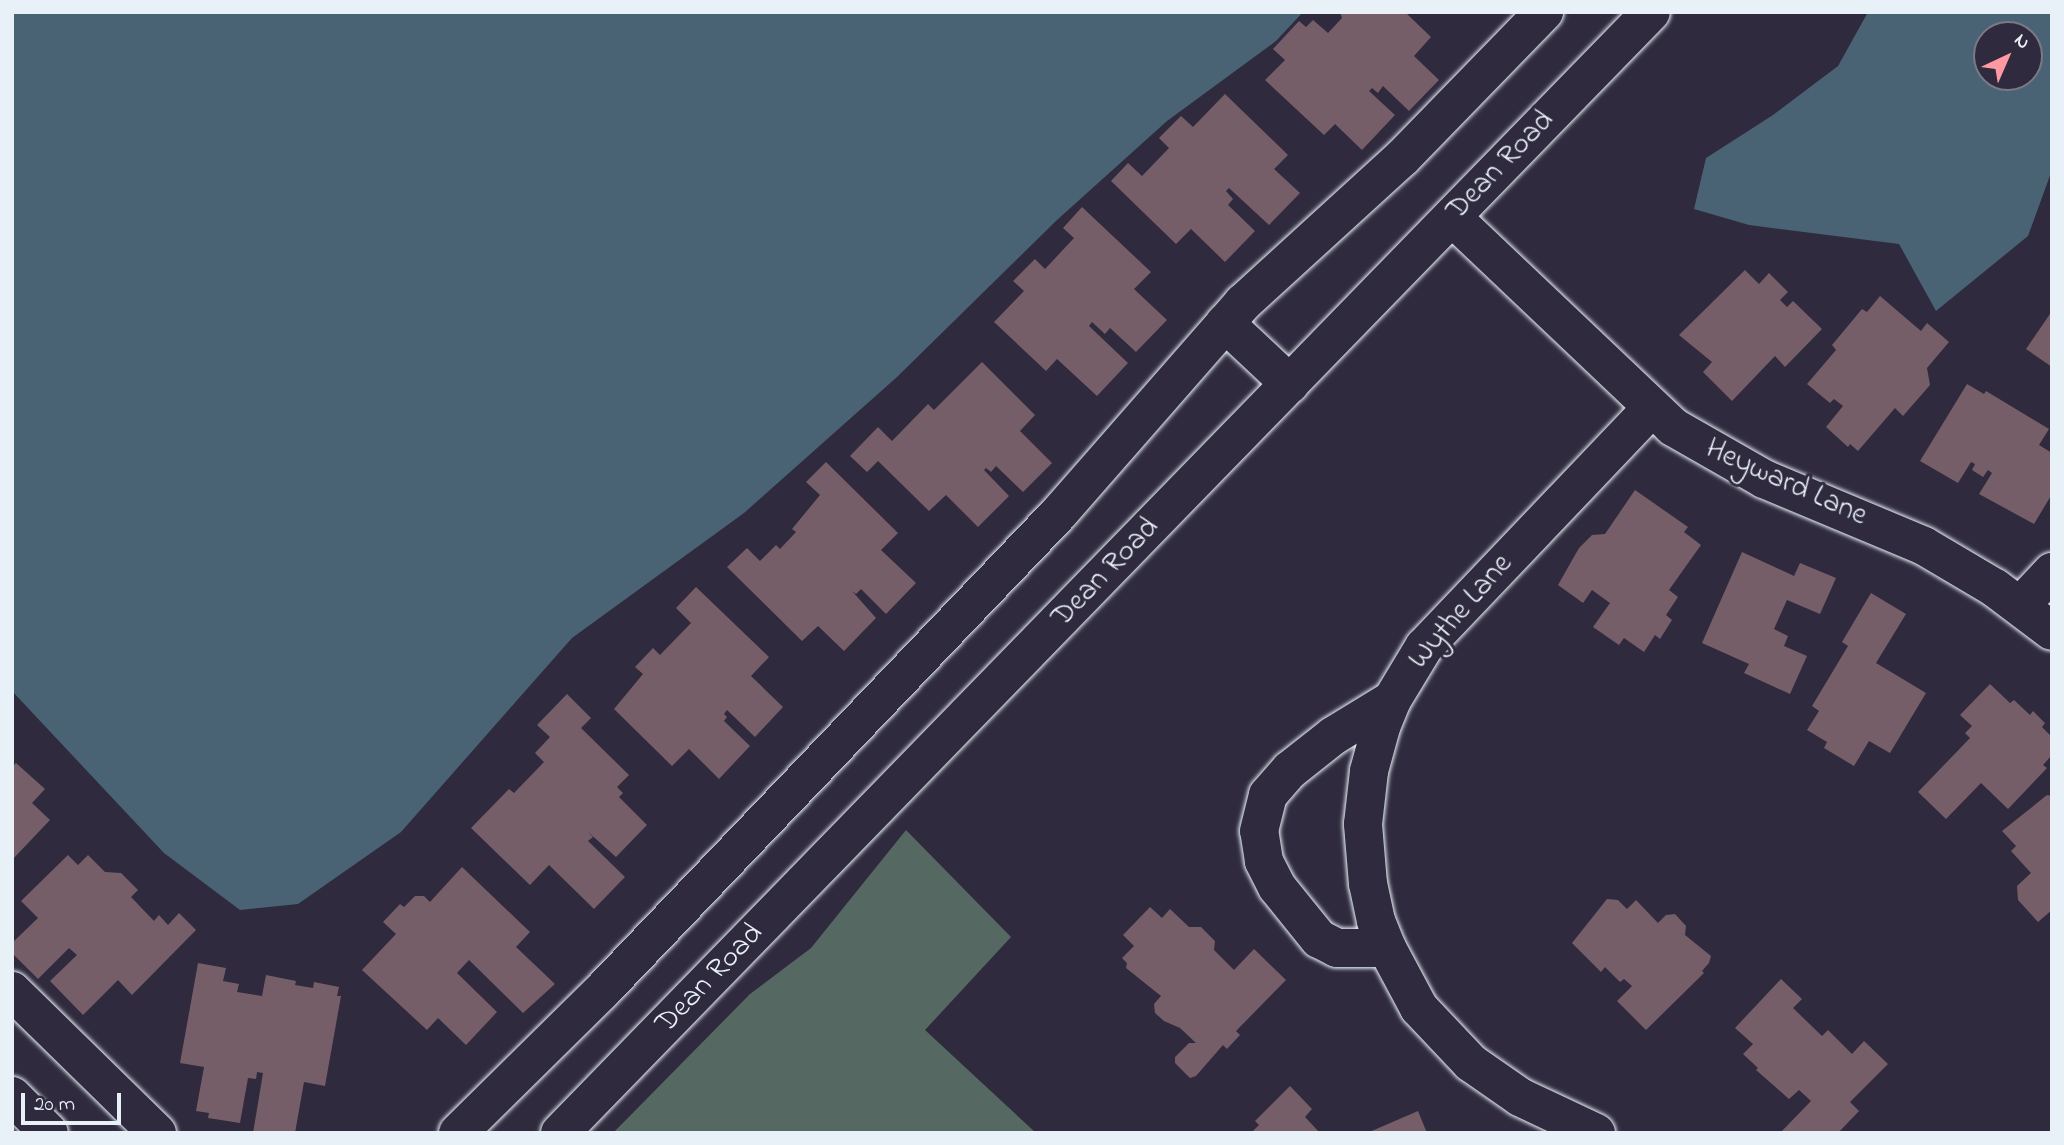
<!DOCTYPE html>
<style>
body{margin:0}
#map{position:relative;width:2064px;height:1145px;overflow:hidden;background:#2f2a3d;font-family:"Indie Flower",sans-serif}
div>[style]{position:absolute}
.green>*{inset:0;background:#556861}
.water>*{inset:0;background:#4a6374}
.building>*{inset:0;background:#765e68}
.roads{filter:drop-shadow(0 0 2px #e8f1f8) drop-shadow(0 0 2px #e8f1f8)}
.minor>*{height:38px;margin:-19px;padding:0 19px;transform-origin:19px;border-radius:19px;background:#2f2a3d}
span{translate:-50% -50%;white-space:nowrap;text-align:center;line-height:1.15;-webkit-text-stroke:6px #2f2a3d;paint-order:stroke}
.street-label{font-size:30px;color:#e8f1f8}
.frame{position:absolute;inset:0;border:14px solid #e8f1f8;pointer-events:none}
.north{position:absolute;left:1973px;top:21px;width:70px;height:70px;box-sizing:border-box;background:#2f2a3d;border:2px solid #797a88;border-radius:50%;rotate:44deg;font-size:19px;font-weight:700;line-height:28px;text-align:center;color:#e8f1f8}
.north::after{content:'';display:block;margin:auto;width:24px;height:32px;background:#ff9aa2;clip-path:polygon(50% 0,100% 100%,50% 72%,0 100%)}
.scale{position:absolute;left:21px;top:1093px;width:100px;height:32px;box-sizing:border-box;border:4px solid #e8f1f8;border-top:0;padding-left:9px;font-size:21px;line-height:24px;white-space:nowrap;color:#e8f1f8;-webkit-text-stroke:5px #2f2a3d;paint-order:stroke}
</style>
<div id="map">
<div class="green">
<div style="clip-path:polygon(906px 830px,1011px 937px,925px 1030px,1036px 1133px,613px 1133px,750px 994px,811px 948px)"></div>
</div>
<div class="water">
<div style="clip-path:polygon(12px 12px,1303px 12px,1276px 41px,1167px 121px,1057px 220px,897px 377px,744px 513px,572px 638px,401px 832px,298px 904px,240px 910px,164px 853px,12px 691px)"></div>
<div style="clip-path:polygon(evenodd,1868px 12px,2052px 12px,2052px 170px,2028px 236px,1936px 311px,1899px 244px,1749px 225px,1694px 209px,1706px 158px,1773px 115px,1838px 66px,1868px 12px,1987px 35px,2029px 35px,2029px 77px,1987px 77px,1987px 35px)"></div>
</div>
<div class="building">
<div style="clip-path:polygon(1340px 12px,1405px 12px,1431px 37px,1414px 56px,1439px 80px,1409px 111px,1383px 86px,1378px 93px,1372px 88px,1369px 91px,1395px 115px,1362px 150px,1335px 124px,1324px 135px,1265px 80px,1285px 60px,1273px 49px,1299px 21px,1306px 27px,1313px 20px,1328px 33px,1342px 18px)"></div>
<div style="clip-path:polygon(1225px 94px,1288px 155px,1274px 169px,1300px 193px,1269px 225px,1229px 188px,1226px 191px,1233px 199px,1228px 205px,1255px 231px,1225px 262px,1191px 229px,1176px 244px,1111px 181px,1128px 163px,1142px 176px,1169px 148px,1159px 138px,1181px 116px,1193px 127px)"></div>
<div style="clip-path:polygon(1082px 207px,1151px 272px,1134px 289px,1167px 320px,1136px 352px,1110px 328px,1105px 334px,1092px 322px,1089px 326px,1128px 363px,1097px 396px,1057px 359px,1046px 371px,994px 322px,1024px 291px,1013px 281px,1035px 259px,1045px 269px,1074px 238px,1063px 228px)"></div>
<div style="clip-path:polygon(1745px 270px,1759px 284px,1769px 273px,1788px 292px,1780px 300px,1787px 307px,1793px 301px,1822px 329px,1785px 367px,1775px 356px,1732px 401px,1703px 372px,1712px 362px,1679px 335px)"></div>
<div style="clip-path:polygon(1880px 296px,1921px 331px,1927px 323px,1949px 342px,1927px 368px,1930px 385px,1903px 416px,1895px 408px,1858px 451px,1850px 444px,1848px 447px,1826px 427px,1843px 406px,1834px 399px,1830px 403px,1807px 384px,1836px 350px,1832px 345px,1862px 309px,1867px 312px)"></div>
<div style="clip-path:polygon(2052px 311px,2052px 367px,2026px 349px)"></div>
<div style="clip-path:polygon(982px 362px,1035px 415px,1020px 431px,1052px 463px,1023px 492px,996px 466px,991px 472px,986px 468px,984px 470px,1009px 496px,978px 527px,946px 495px,929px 511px,878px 461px,867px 472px,850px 456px,878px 427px,892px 441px,928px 404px,934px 410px)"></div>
<div style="clip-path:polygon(1967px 384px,1984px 394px,1986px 391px,2049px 429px,2039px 445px,2052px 453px,2052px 494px,2034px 524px,1979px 494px,1992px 473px,1988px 470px,1983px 477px,1972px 470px,1975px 464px,1971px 462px,1958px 483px,1920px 461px)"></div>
<div style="clip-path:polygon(826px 462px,898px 533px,881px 550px,916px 583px,886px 614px,861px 589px,856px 594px,852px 591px,876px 618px,844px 651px,818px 626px,802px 641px,727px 567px,747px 548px,760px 561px,776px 545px,780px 549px,796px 532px,792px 529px,820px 495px,806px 482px)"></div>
<div style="clip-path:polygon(1635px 490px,1688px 527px,1684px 532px,1701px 545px,1669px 590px,1678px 597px,1666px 615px,1672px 620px,1660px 639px,1655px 635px,1644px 652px,1624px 638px,1619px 645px,1593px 627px,1610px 603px,1592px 590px,1583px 603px,1558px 585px,1579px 548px,1592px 535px,1605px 534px)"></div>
<div style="clip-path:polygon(1742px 552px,1794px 576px,1800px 563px,1836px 578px,1820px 614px,1787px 600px,1774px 629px,1788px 636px,1784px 646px,1807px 656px,1790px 694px,1744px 673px,1749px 664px,1702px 643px)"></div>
<div style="clip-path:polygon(696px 587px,769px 657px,751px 676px,783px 707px,755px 737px,727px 710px,724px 714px,727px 717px,724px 721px,750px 746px,719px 779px,689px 749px,672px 766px,614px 709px,643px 674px,635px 667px,653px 648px,660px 655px,691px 623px,676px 608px)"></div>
<div style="clip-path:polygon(1871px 593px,1906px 614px,1876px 663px,1926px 693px,1890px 753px,1869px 741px,1854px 766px,1824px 748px,1827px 742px,1807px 730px,1819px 711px,1812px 706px,1848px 646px,1842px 642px)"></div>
<div style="clip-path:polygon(1990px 684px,2010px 703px,2014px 700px,2030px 715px,2033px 711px,2045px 723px,2042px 727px,2052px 737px,2052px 755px,2043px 765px,2047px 768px,2008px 809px,1981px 783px,1946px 819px,1918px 792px,1970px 738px,1965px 733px,1972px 726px,1960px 715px)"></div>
<div style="clip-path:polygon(567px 694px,591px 718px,581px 728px,629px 775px,617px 787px,623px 793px,619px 797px,647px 825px,616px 857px,587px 831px,593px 837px,588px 841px,625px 877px,594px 909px,549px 865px,530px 885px,471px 828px,509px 789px,514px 793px,544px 762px,535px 753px,550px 737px,537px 725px)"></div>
<div style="clip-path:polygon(16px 763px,45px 789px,32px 803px,50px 820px,12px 860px,12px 767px)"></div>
<div style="clip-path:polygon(2047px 795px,2052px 796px,2052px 910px,2038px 922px,2018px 900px,2017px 886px,2031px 873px,2011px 851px,2016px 846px,2002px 831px)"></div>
<div style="clip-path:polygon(68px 855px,78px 865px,88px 855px,105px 872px,121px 873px,138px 890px,131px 897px,154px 921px,159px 915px,168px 925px,179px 913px,196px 930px,132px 995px,118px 980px,83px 1015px,50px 981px,77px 955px,69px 948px,38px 979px,12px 953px,12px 943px,38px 918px,21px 901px)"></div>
<div style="clip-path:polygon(462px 867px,530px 932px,516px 947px,555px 984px,523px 1013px,469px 960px,457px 973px,497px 1012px,466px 1045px,438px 1018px,427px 1030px,362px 970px,396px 934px,383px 922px,400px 904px,404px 907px,415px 896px,424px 896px,430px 902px)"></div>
<div style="clip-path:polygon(1607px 899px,1618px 900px,1627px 909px,1636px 900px,1658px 923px,1666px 915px,1675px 914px,1686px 926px,1685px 935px,1711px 956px,1709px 963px,1702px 971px,1704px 973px,1646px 1030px,1617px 1001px,1632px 986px,1624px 979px,1620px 982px,1605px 967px,1601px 972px,1572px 943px)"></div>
<div style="clip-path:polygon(1150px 907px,1162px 918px,1170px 909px,1189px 927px,1201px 927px,1215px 941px,1214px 950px,1234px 970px,1254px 949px,1286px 980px,1236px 1031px,1240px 1035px,1227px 1049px,1223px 1045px,1196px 1076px,1190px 1078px,1175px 1063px,1175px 1057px,1189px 1043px,1196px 1043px,1180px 1028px,1164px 1021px,1155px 1013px,1154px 1004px,1161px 996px,1126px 968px,1127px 963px,1122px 958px,1134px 946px,1123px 935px)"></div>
<div style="clip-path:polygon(198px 963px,226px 968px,223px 981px,239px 984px,237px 992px,262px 996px,266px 975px,296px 981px,295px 985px,313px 988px,314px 982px,339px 987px,337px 996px,341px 996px,325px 1086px,304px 1082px,295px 1133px,253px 1133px,263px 1073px,257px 1072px,256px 1079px,248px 1078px,240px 1123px,208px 1118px,209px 1113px,196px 1111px,204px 1067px,180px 1063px)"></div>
<div style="clip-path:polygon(1781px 979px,1802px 999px,1793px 1008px,1822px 1036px,1828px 1030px,1852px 1054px,1864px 1041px,1888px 1064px,1850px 1102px,1859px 1111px,1838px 1133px,1780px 1133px,1811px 1101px,1799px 1090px,1789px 1099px,1756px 1070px,1758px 1068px,1743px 1054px,1753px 1044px,1735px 1028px)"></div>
<div style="clip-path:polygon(1290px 1086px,1312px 1109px,1305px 1117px,1320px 1133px,1251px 1133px,1259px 1125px,1255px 1121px)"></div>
<div style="clip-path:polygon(1418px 1111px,1427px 1133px,1367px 1133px)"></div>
</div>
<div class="roads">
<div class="minor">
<div style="left:1452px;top:217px;width:305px;rotate:43.5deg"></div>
<div style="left:1673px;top:427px;width:105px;rotate:29.7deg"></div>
<div style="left:1764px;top:479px;width:173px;rotate:22.7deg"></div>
<div style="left:1924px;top:546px;width:82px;rotate:30.6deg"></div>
<div style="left:1995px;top:588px;width:71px;rotate:37deg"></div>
<div style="left:1225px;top:323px;width:89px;rotate:43.2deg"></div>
<div style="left:2020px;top:606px;width:47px;rotate:-46.7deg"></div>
<div style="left:1387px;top:948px;width:50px;rotate:180deg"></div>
<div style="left:1337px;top:948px;width:20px;rotate:-153deg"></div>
<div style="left:1319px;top:939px;width:67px;rotate:-128.9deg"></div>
<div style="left:1277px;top:887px;width:29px;rotate:-117deg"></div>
<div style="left:1264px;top:861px;width:30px;rotate:-99deg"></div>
<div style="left:1259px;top:831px;width:37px;rotate:-76deg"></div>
<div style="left:1268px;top:795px;width:33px;rotate:-49deg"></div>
<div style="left:1290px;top:770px;width:55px;rotate:-38.3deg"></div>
<div style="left:1333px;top:736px;width:69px;rotate:-31.4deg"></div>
<div style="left:12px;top:991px;width:203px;rotate:44.4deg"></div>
<div style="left:12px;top:1096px;width:52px;rotate:45deg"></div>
<div style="left:458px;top:1133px;width:202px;rotate:-44.6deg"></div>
<div style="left:602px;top:991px;width:663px;rotate:-46.28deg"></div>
<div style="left:1060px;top:512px;width:278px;rotate:-48.8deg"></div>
<div style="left:1243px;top:303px;width:215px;rotate:-42.4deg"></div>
<div style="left:1402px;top:158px;width:204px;rotate:-45.8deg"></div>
<div style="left:560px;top:1133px;width:1564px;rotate:-45.78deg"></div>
<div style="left:1596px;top:1133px;width:84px;rotate:-154.7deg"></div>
<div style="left:1520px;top:1097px;width:60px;rotate:-145.2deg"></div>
<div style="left:1471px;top:1063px;width:76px;rotate:-133.4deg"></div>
<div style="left:1419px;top:1008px;width:68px;rotate:-118.1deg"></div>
<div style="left:1387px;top:948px;width:29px;rotate:-112deg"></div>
<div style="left:1376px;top:921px;width:38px;rotate:-102deg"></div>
<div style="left:1368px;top:884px;width:60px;rotate:-94.8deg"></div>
<div style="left:1363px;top:824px;width:53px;rotate:-83.5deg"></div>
<div style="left:1369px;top:771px;width:46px;rotate:-74.7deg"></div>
<div style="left:1381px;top:727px;width:29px;rotate:-68deg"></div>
<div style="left:1392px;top:700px;width:62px;rotate:-58.9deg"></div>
<div style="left:1424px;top:647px;width:329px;rotate:-46.4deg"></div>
</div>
</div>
<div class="street-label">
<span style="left:1501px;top:166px;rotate:-46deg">Dean Road</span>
<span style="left:1786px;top:483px;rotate:24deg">Heyward Lane</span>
<span style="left:1106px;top:573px;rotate:-46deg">Dean Road</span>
<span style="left:1461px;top:612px;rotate:-49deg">Wythe Lane</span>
<span style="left:710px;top:979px;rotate:-46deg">Dean Road</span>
</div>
<div class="frame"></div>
<div class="north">N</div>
<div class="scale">20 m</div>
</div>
